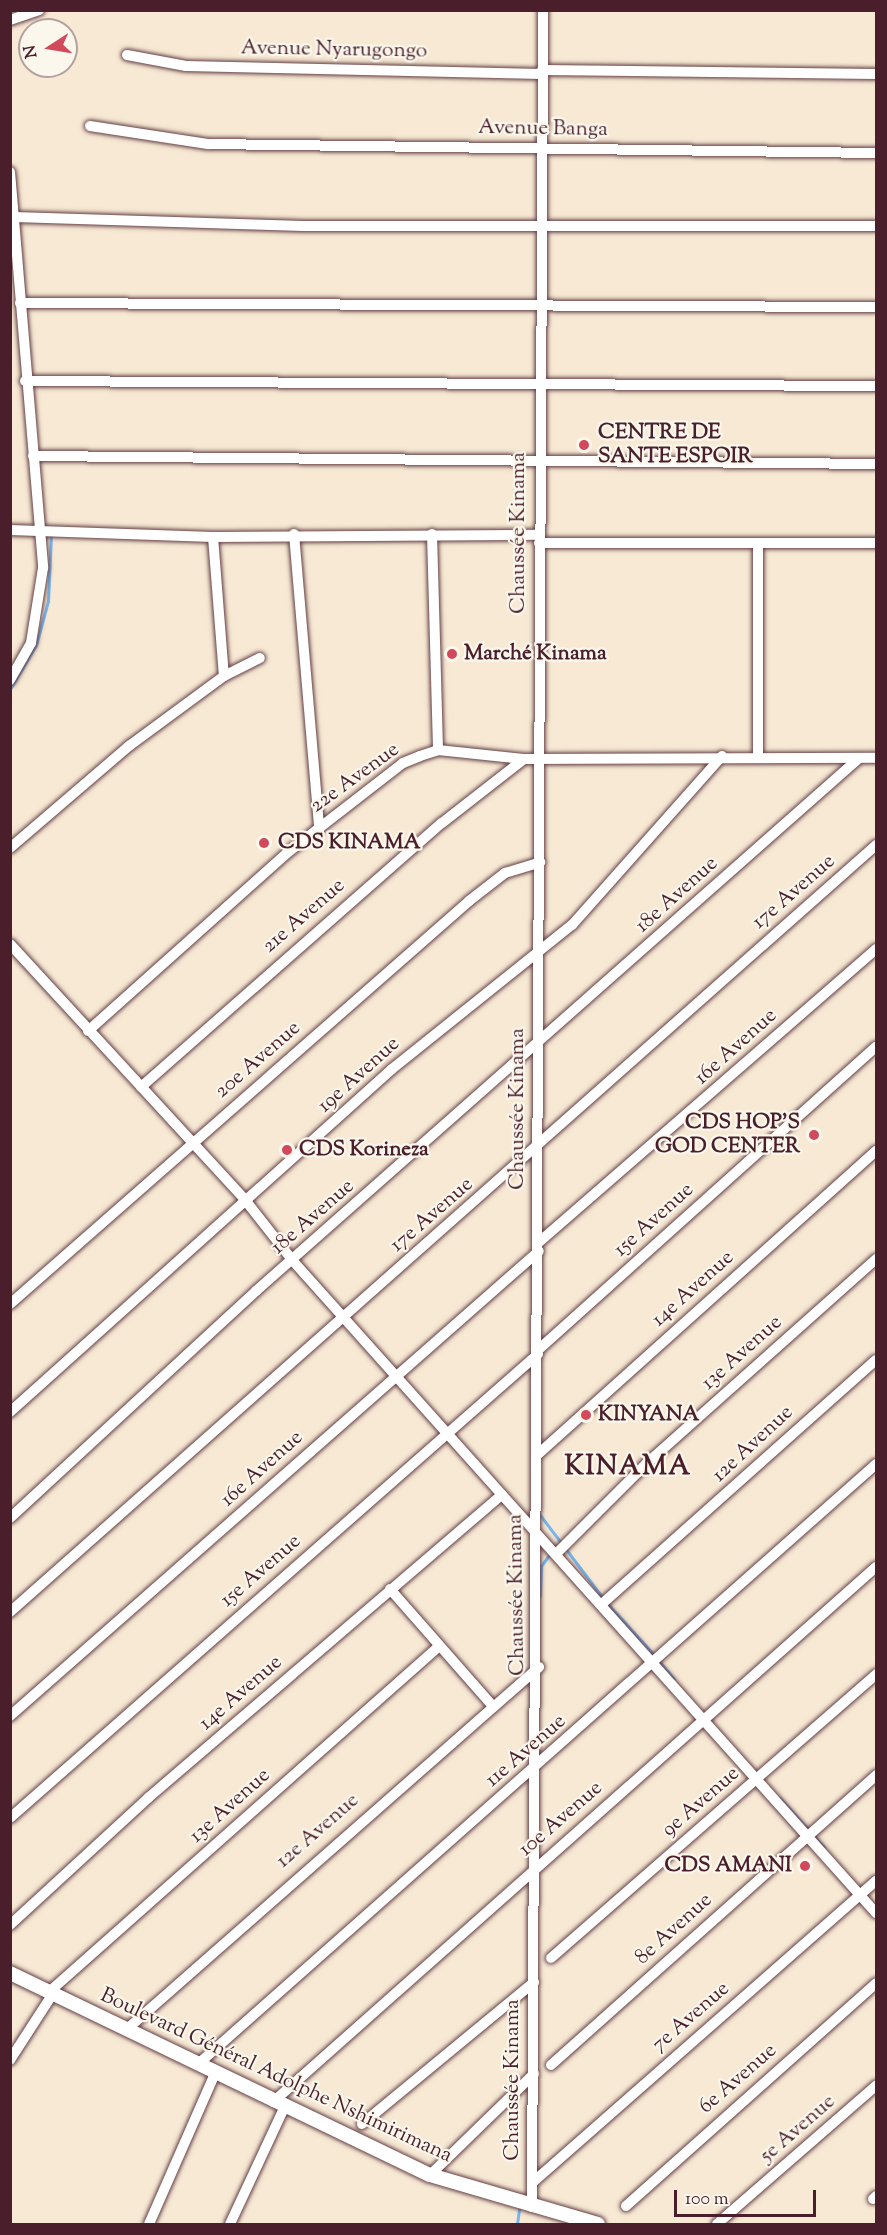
<!DOCTYPE html>
<meta charset="utf-8">
<style>
body{margin:0}
#map{position:relative;width:887px;height:2235px;overflow:hidden;background:#f7e9d4;font-family:"Sorts Mill Goudy",serif}
div>[style]{position:absolute}
.stream>*{height:3px;margin:-1.5px;padding:0 1.5px;transform-origin:1.5px;border-radius:1.5px;background:#78b6eb}
.roads{filter:drop-shadow(0 0 2px #643d44) drop-shadow(0 0 2px #643d44)}
.minor>*{height:10px;margin:-5px;padding:0 5px;transform-origin:5px;border-radius:5px;background:#fff}
.major>*{height:14px;margin:-7px;padding:0 7px;transform-origin:7px;border-radius:7px;background:#fff}
.dots>*{width:16px;height:16px;translate:-50% -50%;box-sizing:border-box;border:3px solid #fbf7ec;border-radius:50%}
span{translate:-50% -50%;white-space:nowrap;text-align:center;line-height:1.15;-webkit-text-stroke:4.5px #fbf7ec;paint-order:stroke}
.street-label{font-size:21px;color:#4a1f2b}
.poi-label{font-size:21px;color:#4a1f2b;font-weight:700}
.left{translate:0 -50%;text-align:left}
.right{translate:-100% -50%;text-align:right}
.district-label{font-size:27px;color:#4a1f2b;font-weight:700;letter-spacing:1.5px}
.frame{position:absolute;inset:0;border:12px solid #4a1f2b;pointer-events:none}
.north{position:absolute;left:18px;top:18px;width:60px;height:60px;box-sizing:border-box;background:#fbf7ec;border:2px solid #b4a19f;border-radius:50%;rotate:258deg;font-size:16px;font-weight:700;line-height:24px;text-align:center;color:#4a1f2b}
.north::after{content:'';display:block;margin:auto;width:21px;height:27px;background:#d1495b;clip-path:polygon(50% 0,100% 100%,50% 72%,0 100%)}
.scale{position:absolute;left:674px;top:2190px;width:142px;height:27px;box-sizing:border-box;border:3px solid #4a1f2b;border-top:0;padding-left:8px;font-size:18px;line-height:21px;white-space:nowrap;color:#4a1f2b;-webkit-text-stroke:4px #fbf7ec;paint-order:stroke}
</style>
<div id="map">
<div class="stream">
<div style="left:10px;top:689px;width:51px;rotate:-59.4deg"></div>
<div style="left:36px;top:645px;width:46px;rotate:-74.7deg"></div>
<div style="left:48px;top:601px;width:66px;rotate:-87.4deg"></div>
<div style="left:540px;top:1515px;width:104px;rotate:52.8deg"></div>
<div style="left:540px;top:1596px;width:30px;rotate:-88deg"></div>
<div style="left:541px;top:1566px;width:14px;rotate:-54deg"></div>
<div style="left:607px;top:1603px;width:72px;rotate:47.8deg"></div>
<div style="left:659px;top:1661px;width:23px;rotate:50deg"></div>
<div style="left:780px;top:1798px;width:66px;rotate:48.1deg"></div>
<div style="left:517px;top:2224px;width:15px;rotate:-82deg"></div>
</div>
<div class="roads">
<div class="minor">
<div style="left:10px;top:20px;width:31px;rotate:-19deg"></div>
<div style="left:127px;top:55px;width:60px;rotate:10.6deg"></div>
<div style="left:186px;top:66px;width:356px;rotate:1.3deg"></div>
<div style="left:542px;top:70px;width:334px;rotate:0.7deg"></div>
<div style="left:90px;top:126px;width:119px;rotate:8.7deg"></div>
<div style="left:208px;top:144px;width:668px;rotate:0.77deg"></div>
<div style="left:10px;top:172px;width:397px;rotate:85.2deg"></div>
<div style="left:43px;top:568px;width:76px;rotate:99.1deg"></div>
<div style="left:31px;top:643px;width:43px;rotate:119.6deg"></div>
<div style="left:14px;top:217px;width:289px;rotate:1.8deg"></div>
<div style="left:303px;top:226px;width:573px"></div>
<div style="left:20px;top:303px;width:856px;rotate:0.27deg"></div>
<div style="left:25px;top:381px;width:851px;rotate:0.34deg"></div>
<div style="left:33px;top:456px;width:843px;rotate:0.54deg"></div>
<div style="left:10px;top:530px;width:203px;rotate:2deg"></div>
<div style="left:213px;top:537px;width:326px;rotate:-0.4deg"></div>
<div style="left:294px;top:534px;width:295px;rotate:85.1deg"></div>
<div style="left:432px;top:534px;width:216px;rotate:88.4deg"></div>
<div style="left:213px;top:537px;width:139px;rotate:85.5deg"></div>
<div style="left:539px;top:543px;width:337px"></div>
<div style="left:758px;top:757px;width:213px;rotate:-90deg"></div>
<div style="left:10px;top:848px;width:157px;rotate:-40.6deg"></div>
<div style="left:129px;top:746px;width:118px;rotate:-36.4deg"></div>
<div style="left:224px;top:676px;width:40px;rotate:-26.6deg"></div>
<div style="left:10px;top:944px;width:349px;rotate:47.4deg"></div>
<div style="left:246px;top:1201px;width:76px;rotate:51.9deg"></div>
<div style="left:293px;top:1261px;width:875px;rotate:48.2deg"></div>
<div style="left:88px;top:1031px;width:267px;rotate:-41.8deg"></div>
<div style="left:287px;top:853px;width:147px;rotate:-37.8deg"></div>
<div style="left:403px;top:763px;width:18px;rotate:-22deg"></div>
<div style="left:420px;top:756px;width:19px;rotate:-18deg"></div>
<div style="left:438px;top:750px;width:86px;rotate:6deg"></div>
<div style="left:524px;top:759px;width:352px;rotate:-0.2deg"></div>
<div style="left:141px;top:1087px;width:400px;rotate:-41.3deg"></div>
<div style="left:442px;top:823px;width:104px;rotate:-38deg"></div>
<div style="left:538px;top:1243px;width:448px;rotate:-41deg"></div>
<div style="left:10px;top:1304px;width:611px;rotate:-41.28deg"></div>
<div style="left:469px;top:901px;width:46px;rotate:-37.9deg"></div>
<div style="left:505px;top:873px;width:37px;rotate:-17deg"></div>
<div style="left:538px;top:1350px;width:454px;rotate:-41.9deg"></div>
<div style="left:10px;top:1412px;width:513px;rotate:-41.92deg"></div>
<div style="left:392px;top:1069px;width:231px;rotate:-38.7deg"></div>
<div style="left:572px;top:925px;width:226px;rotate:-48.4deg"></div>
<div style="left:536px;top:1456px;width:457px;rotate:-41.9deg"></div>
<div style="left:10px;top:1518px;width:335px;rotate:-42.7deg"></div>
<div style="left:256px;top:1291px;width:805px;rotate:-41.47deg"></div>
<div style="left:557px;top:1553px;width:126px;rotate:-45deg"></div>
<div style="left:646px;top:1464px;width:308px;rotate:-41.7deg"></div>
<div style="left:390px;top:1589px;width:153px;rotate:48.7deg"></div>
<div style="left:603px;top:1603px;width:365px;rotate:-41.7deg"></div>
<div style="left:10px;top:1612px;width:1157px;rotate:-41.53deg"></div>
<div style="left:10px;top:1716px;width:704px;rotate:-41.32deg"></div>
<div style="left:10px;top:1818px;width:703px;rotate:-41.31deg"></div>
<div style="left:10px;top:1925px;width:188px;rotate:-42.6deg"></div>
<div style="left:148px;top:1798px;width:466px;rotate:-40.6deg"></div>
<div style="left:551px;top:1958px;width:432px;rotate:-41.1deg"></div>
<div style="left:49px;top:1992px;width:519px;rotate:-41.56deg"></div>
<div style="left:126px;top:2030px;width:550px;rotate:-41.31deg"></div>
<div style="left:10px;top:2060px;width:77px;rotate:-57.1deg"></div>
<div style="left:197px;top:2065px;width:907px;rotate:-41.51deg"></div>
<div style="left:551px;top:2065px;width:436px;rotate:-41.7deg"></div>
<div style="left:273px;top:2102px;width:806px;rotate:-41.58deg"></div>
<div style="left:362px;top:2124px;width:223px;rotate:-39.5deg"></div>
<div style="left:430px;top:2175px;width:145px;rotate:-44.2deg"></div>
<div style="left:532px;top:2183px;width:458px;rotate:-41.3deg"></div>
<div style="left:873px;top:2199px;width:4px;rotate:-45deg"></div>
<div style="left:626px;top:2206px;width:335px;rotate:-41.7deg"></div>
<div style="left:532px;top:2207px;width:2197px;rotate:-89.71deg"></div>
<div style="left:149px;top:2224px;width:164px;rotate:-66.3deg"></div>
<div style="left:230px;top:2224px;width:128px;rotate:-65deg"></div>
<div style="left:717px;top:2224px;width:211px;rotate:-41deg"></div>
</div>
<div class="major">
<div style="left:10px;top:1973px;width:466px;rotate:25.7deg"></div>
<div style="left:430px;top:2175px;width:175px;rotate:16.3deg"></div>
</div>
</div>
<div class="dots">
<div style="left:584px;top:445px;background:#d1495b"></div>
<div style="left:452px;top:654px;background:#d1495b"></div>
<div style="left:264px;top:843px;background:#d1495b"></div>
<div style="left:814px;top:1135px;background:#d1495b"></div>
<div style="left:287px;top:1150px;background:#d1495b"></div>
<div style="left:586px;top:1415px;background:#d1495b"></div>
<div style="left:805px;top:1866px;background:#d1495b"></div>
</div>
<div class="street-label">
<span style="left:334px;top:50px;rotate:1deg">Avenue Nyarugongo</span>
<span style="left:543px;top:129px;rotate:1deg">Avenue Banga</span>
<span style="left:519px;top:533px;rotate:-90deg">Chaussée Kinama</span>
<span style="left:355px;top:778px;rotate:-36deg">22e Avenue</span>
<span style="left:794px;top:892px;rotate:-41deg">17e Avenue</span>
<span style="left:677px;top:895px;rotate:-42deg">18e Avenue</span>
<span style="left:304px;top:916px;rotate:-41deg">21e Avenue</span>
<span style="left:736px;top:1047px;rotate:-42deg">16e Avenue</span>
<span style="left:258px;top:1060px;rotate:-41deg">20e Avenue</span>
<span style="left:359px;top:1075px;rotate:-42deg">19e Avenue</span>
<span style="left:518px;top:1109px;rotate:-90deg">Chaussée Kinama</span>
<span style="left:432px;top:1215px;rotate:-41deg">17e Avenue</span>
<span style="left:313px;top:1217px;rotate:-41deg">18e Avenue</span>
<span style="left:654px;top:1220px;rotate:-42deg">15e Avenue</span>
<span style="left:693px;top:1289px;rotate:-42deg">14e Avenue</span>
<span style="left:742px;top:1353px;rotate:-42deg">13e Avenue</span>
<span style="left:753px;top:1444px;rotate:-43deg">12e Avenue</span>
<span style="left:262px;top:1469px;rotate:-42deg">16e Avenue</span>
<span style="left:261px;top:1571px;rotate:-41deg">15e Avenue</span>
<span style="left:517px;top:1595px;rotate:-91deg">Chaussée Kinama</span>
<span style="left:241px;top:1693px;rotate:-41deg">14e Avenue</span>
<span style="left:526px;top:1751px;rotate:-41deg">11e Avenue</span>
<span style="left:701px;top:1802px;rotate:-41deg">9e Avenue</span>
<span style="left:230px;top:1806px;rotate:-42deg">13e Avenue</span>
<span style="left:561px;top:1819px;rotate:-41deg">10e Avenue</span>
<span style="left:318px;top:1831px;rotate:-41deg">12e Avenue</span>
<span style="left:674px;top:1929px;rotate:-42deg">8e Avenue</span>
<span style="left:691px;top:2017px;rotate:-41deg">7e Avenue</span>
<span style="left:276px;top:2076px;rotate:25deg">Boulevard Général Adolphe Nshimirimana</span>
<span style="left:738px;top:2079px;rotate:-41deg">6e Avenue</span>
<span style="left:513px;top:2080px;rotate:-90deg">Chaussée Kinama</span>
<span style="left:798px;top:2129px;rotate:-41deg">5e Avenue</span>
</div>
<div class="poi-label">
<span class="left" style="left:598px;top:445px">CENTRE DE<br>SANTE ESPOIR</span>
<span class="left" style="left:464px;top:654px">Marché Kinama</span>
<span class="left" style="left:278px;top:843px">CDS KINAMA</span>
<span class="right" style="left:800px;top:1135px">CDS HOP'S<br>GOD CENTER</span>
<span class="left" style="left:299px;top:1150px">CDS Korineza</span>
<span class="left" style="left:598px;top:1415px">KINYANA</span>
<span class="right" style="left:792px;top:1866px">CDS AMANI</span>
</div>
<div class="district-label">
<span style="left:628px;top:1468px">KINAMA</span>
</div>
<div class="frame"></div>
<div class="north">N</div>
<div class="scale">100 m</div>
</div>
